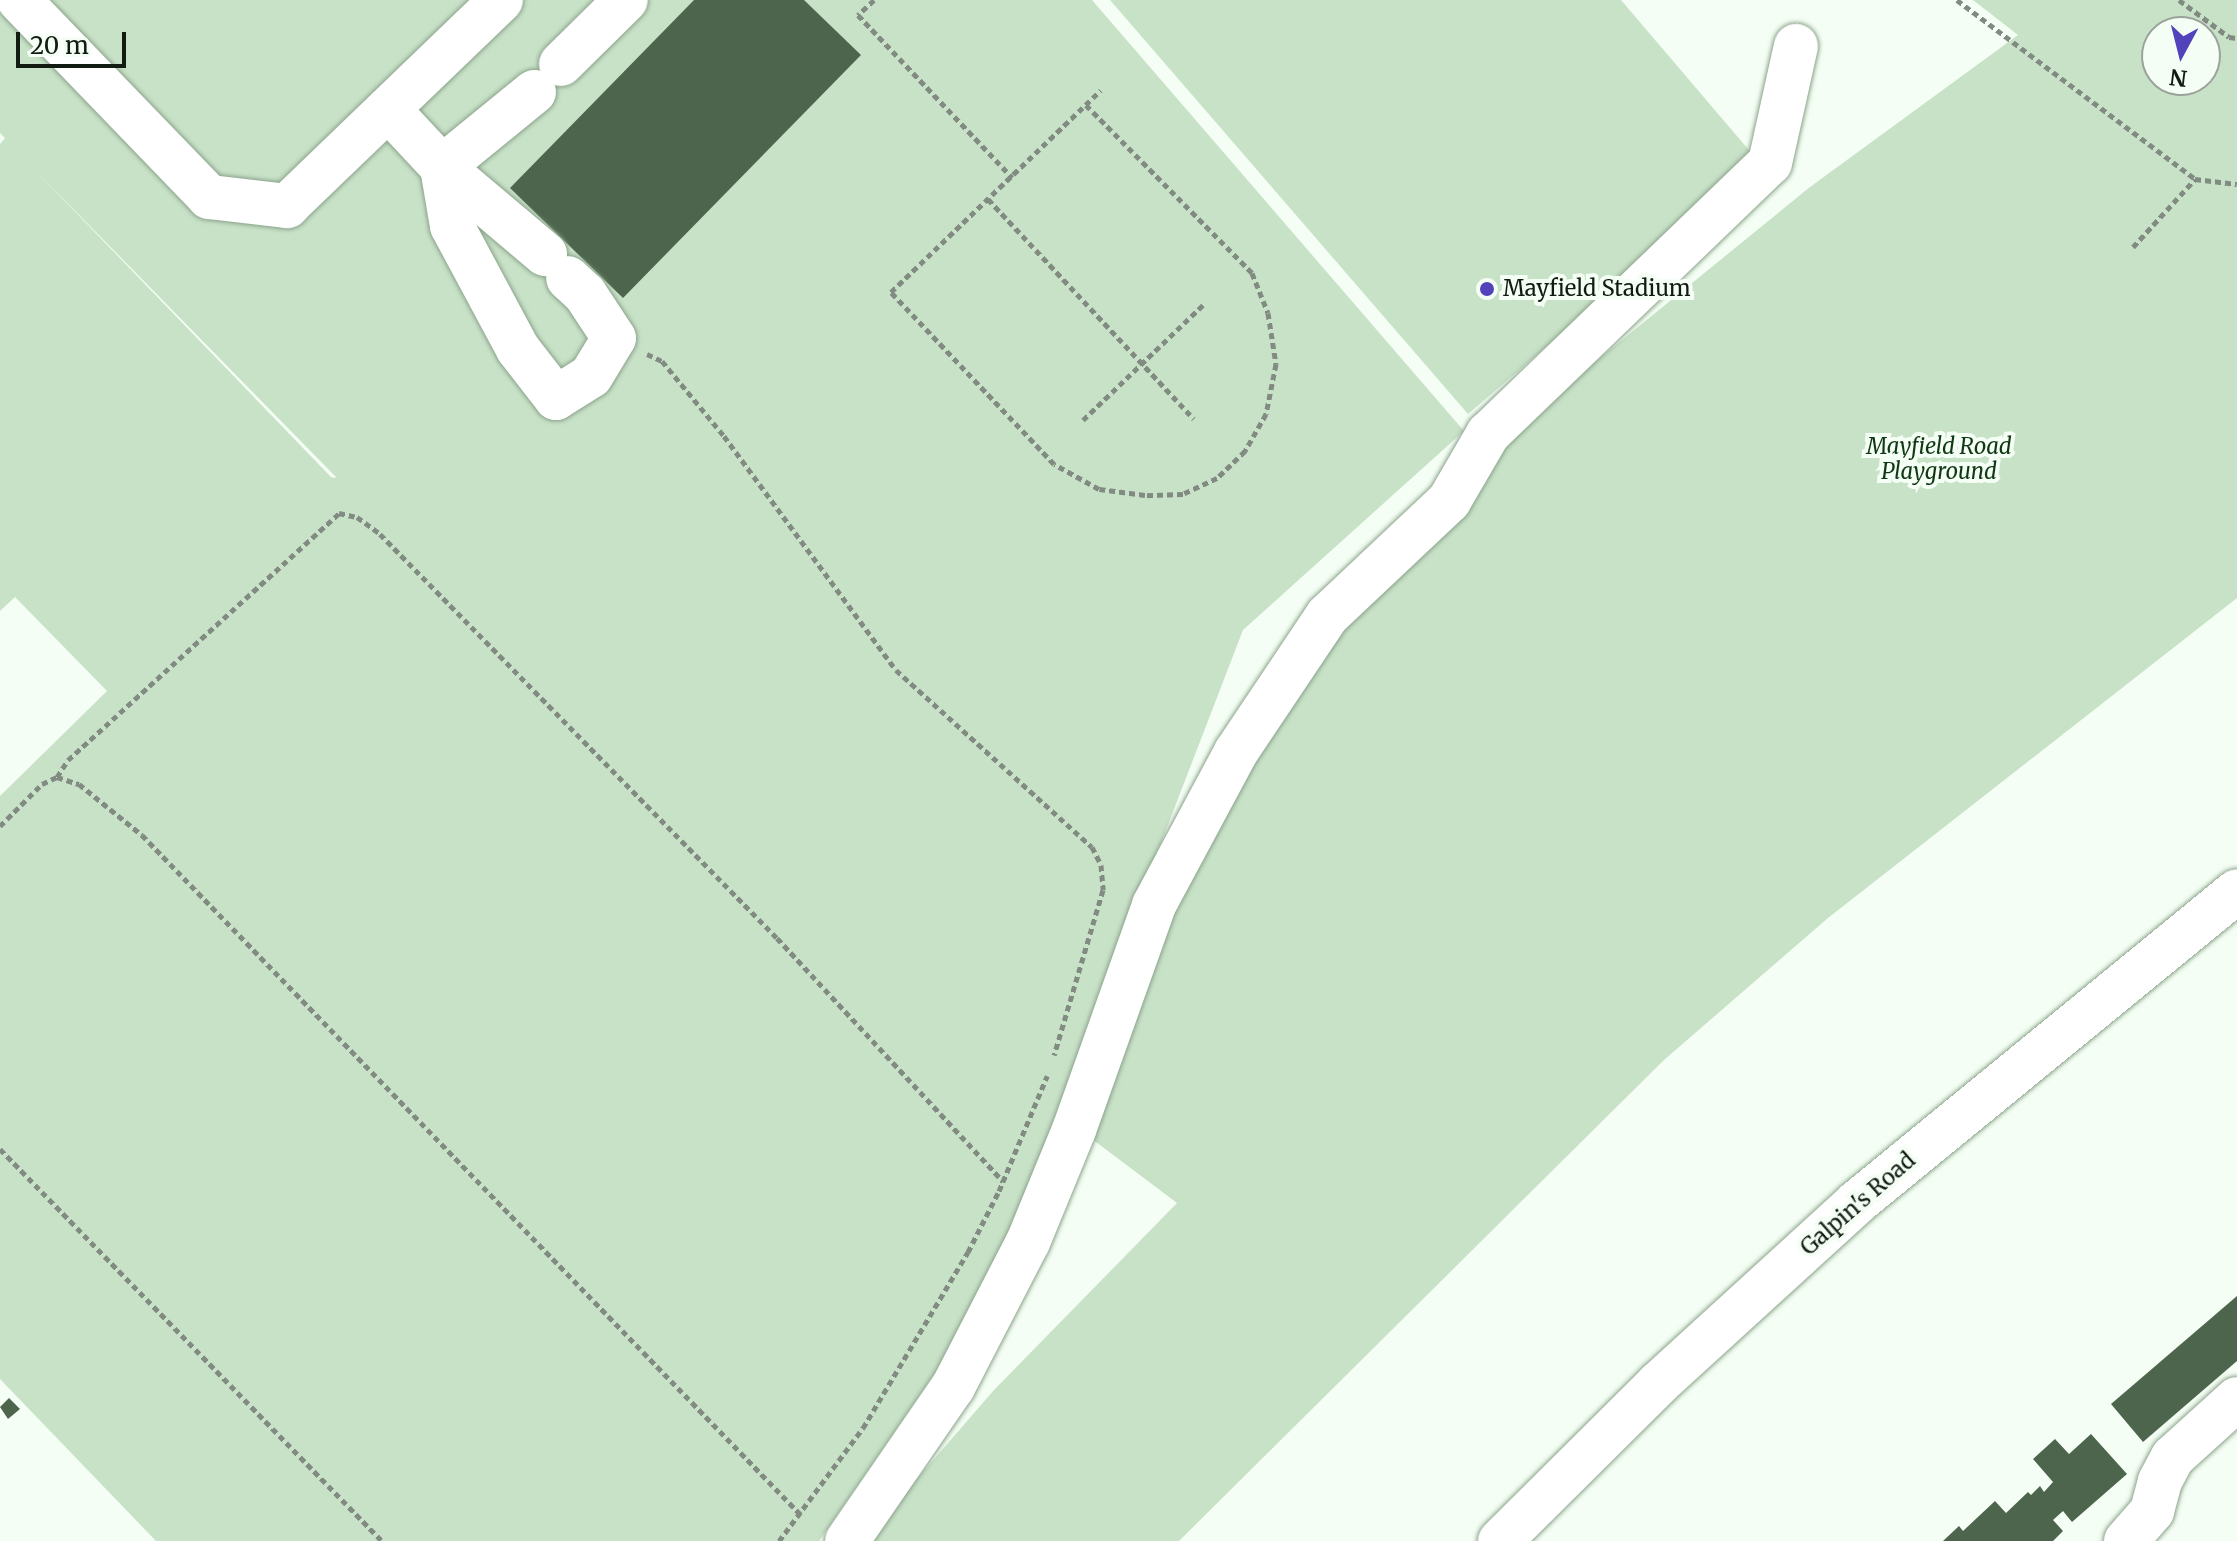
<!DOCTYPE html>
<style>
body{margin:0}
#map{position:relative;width:2237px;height:1541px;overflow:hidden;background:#f4fef4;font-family:Merriweather,serif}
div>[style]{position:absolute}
.green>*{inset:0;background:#c8e2c8}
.building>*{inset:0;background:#4d654d}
.path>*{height:5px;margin-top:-2.5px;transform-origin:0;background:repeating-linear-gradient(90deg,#828b82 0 6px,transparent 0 10px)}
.roads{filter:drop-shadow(0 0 2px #8ba38b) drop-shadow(0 0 2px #8ba38b)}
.minor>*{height:44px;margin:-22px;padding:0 22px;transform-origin:22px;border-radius:22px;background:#fff}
.dots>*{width:22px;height:22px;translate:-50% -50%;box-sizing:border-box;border:4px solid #f4fef4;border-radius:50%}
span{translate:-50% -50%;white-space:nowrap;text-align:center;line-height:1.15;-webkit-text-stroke:8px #f4fef4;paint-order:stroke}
.poi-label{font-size:22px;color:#121b12}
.left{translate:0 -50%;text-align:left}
.park-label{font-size:22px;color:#103814;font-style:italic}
.street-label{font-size:22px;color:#121b12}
.north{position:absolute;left:2141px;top:16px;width:80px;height:80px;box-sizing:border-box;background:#f4fef4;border:2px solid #9aa39a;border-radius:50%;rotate:187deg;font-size:22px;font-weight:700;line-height:32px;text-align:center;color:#121b12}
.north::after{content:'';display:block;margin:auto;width:28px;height:36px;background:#5343bb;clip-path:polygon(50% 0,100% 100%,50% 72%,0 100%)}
.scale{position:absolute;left:16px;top:32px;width:110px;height:36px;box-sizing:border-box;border:4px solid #121b12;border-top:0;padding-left:10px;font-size:24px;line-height:28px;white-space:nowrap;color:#121b12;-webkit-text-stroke:6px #f4fef4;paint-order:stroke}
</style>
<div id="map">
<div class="green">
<div style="clip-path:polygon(evenodd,0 0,1092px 0,1464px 431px,1243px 630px,1015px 1222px,937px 1370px,819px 1541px,156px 1541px,0 1379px,0 796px,107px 691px,15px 597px,0 611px,0 144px,5px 138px,0 133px,0 0,33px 168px,336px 477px,335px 478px,331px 477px,33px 168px)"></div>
<div style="clip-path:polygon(1110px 0,1621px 0,1760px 163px,1468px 414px)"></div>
<div style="clip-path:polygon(evenodd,1973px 0,2237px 0,2237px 598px,1828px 918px,1664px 1060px,1179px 1541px,871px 1541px,902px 1496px,994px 1390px,1177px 1203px,1084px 1133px,1165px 908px,1336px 624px,1498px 441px,1810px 187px,2018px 35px,1973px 0,2157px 32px,2205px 32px,2205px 80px,2157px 80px,2157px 32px)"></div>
</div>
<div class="building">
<div style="clip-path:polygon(694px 0,804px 0,861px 55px,623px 298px,510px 188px)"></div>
<div style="clip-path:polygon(2237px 1296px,2237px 1361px,2143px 1442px,2111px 1404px)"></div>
<div style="clip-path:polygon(9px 1398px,20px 1409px,8px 1419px,0 1407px)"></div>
<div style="clip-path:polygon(2091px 1434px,2127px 1474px,2072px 1522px,2063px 1511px,2053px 1520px,2063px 1531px,2053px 1541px,1943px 1541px,1959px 1526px,1963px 1531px,1995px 1501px,2006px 1513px,2028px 1492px,2031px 1495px,2040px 1486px,2044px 1492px,2053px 1482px,2033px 1459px,2055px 1439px,2069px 1454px)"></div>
</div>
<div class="path">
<div style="left:874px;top:0;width:22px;rotate:137deg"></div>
<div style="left:858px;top:15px;width:224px;rotate:46.5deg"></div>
<div style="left:1957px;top:0;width:298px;rotate:36.9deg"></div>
<div style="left:2195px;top:179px;width:42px;rotate:6.8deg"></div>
<div style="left:2179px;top:0;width:62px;rotate:36.5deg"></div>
<div style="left:2229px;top:37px;width:8px;rotate:7deg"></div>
<div style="left:1086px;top:105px;width:236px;rotate:45.3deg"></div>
<div style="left:1252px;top:273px;width:43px;rotate:68.2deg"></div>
<div style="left:1268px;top:313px;width:52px;rotate:81.1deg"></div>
<div style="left:1276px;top:364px;width:51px;rotate:101.3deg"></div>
<div style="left:1266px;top:414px;width:43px;rotate:119.6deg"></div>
<div style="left:1245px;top:451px;width:39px;rotate:136deg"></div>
<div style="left:1217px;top:478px;width:38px;rotate:155deg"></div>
<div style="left:1183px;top:494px;width:38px;rotate:178deg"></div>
<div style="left:1145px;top:495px;width:46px;rotate:-172.6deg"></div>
<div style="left:1099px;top:489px;width:51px;rotate:-150.9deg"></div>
<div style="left:1054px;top:464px;width:237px;rotate:-133.5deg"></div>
<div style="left:891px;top:292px;width:291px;rotate:-43.9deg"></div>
<div style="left:988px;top:199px;width:301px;rotate:46.9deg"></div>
<div style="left:2133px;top:247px;width:92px;rotate:-47.6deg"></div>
<div style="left:647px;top:354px;width:17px;rotate:25deg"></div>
<div style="left:662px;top:361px;width:97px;rotate:50.4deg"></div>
<div style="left:724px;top:436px;width:290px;rotate:53.7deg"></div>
<div style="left:896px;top:670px;width:264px;rotate:42.1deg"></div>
<div style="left:1092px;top:847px;width:20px;rotate:63deg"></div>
<div style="left:1101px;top:865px;width:25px;rotate:85deg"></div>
<div style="left:1103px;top:890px;width:172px;rotate:106.5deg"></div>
<div style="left:1083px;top:420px;width:168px;rotate:-43.8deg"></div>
<div style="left:57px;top:777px;width:20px;rotate:-57deg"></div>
<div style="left:68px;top:760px;width:367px;rotate:-42.3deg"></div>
<div style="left:339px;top:513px;width:18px;rotate:13deg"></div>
<div style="left:357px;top:517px;width:29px;rotate:36deg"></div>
<div style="left:380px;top:534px;width:566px;rotate:45.5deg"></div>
<div style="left:777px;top:938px;width:332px;rotate:47.1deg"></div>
<div style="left:0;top:826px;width:59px;rotate:-45deg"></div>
<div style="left:42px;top:784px;width:17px;rotate:-25deg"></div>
<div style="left:57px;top:777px;width:23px;rotate:18deg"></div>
<div style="left:79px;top:784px;width:81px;rotate:39deg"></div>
<div style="left:142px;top:835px;width:946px;rotate:45.9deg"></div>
<div style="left:0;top:1149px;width:547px;rotate:45.74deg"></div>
<div style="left:779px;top:1541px;width:141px;rotate:-53.4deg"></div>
<div style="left:863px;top:1428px;width:205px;rotate:-59.2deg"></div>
<div style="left:968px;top:1252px;width:68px;rotate:-63.1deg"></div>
<div style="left:999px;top:1191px;width:125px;rotate:-67.3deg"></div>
</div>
<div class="roads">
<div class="minor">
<div style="left:19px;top:0;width:274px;rotate:46deg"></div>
<div style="left:209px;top:197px;width:79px;rotate:6.6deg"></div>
<div style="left:287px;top:206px;width:297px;rotate:-43.9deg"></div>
<div style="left:561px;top:64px;width:91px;rotate:-44.6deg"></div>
<div style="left:534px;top:92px;width:119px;rotate:140.8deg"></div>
<div style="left:442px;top:167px;width:135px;rotate:40.2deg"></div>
<div style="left:388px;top:109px;width:79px;rotate:47deg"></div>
<div style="left:442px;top:167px;width:60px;rotate:80.4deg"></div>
<div style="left:452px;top:226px;width:140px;rotate:61.8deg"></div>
<div style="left:518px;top:349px;width:62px;rotate:52.2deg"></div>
<div style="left:556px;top:398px;width:41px;rotate:-32.2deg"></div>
<div style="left:591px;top:376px;width:44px;rotate:-58.8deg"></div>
<div style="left:614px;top:338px;width:53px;rotate:-123.4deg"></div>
<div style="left:585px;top:294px;width:23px;rotate:-137deg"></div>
<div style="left:847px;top:1541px;width:187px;rotate:-55.5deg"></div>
<div style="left:953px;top:1387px;width:163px;rotate:-62.7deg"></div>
<div style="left:1028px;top:1242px;width:121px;rotate:-67.7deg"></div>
<div style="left:1074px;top:1130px;width:239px;rotate:-70.4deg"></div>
<div style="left:1154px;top:905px;width:174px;rotate:-61.8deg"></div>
<div style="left:1236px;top:752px;width:164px;rotate:-56.2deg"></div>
<div style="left:1327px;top:616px;width:168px;rotate:-43.3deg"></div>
<div style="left:1449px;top:501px;width:78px;rotate:-59.8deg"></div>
<div style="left:1488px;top:434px;width:391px;rotate:-43.9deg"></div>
<div style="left:1770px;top:163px;width:120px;rotate:-77.5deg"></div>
<div style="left:1500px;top:1541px;width:223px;rotate:-44.8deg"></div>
<div style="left:1658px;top:1384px;width:268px;rotate:-42.4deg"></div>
<div style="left:1856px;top:1203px;width:492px;rotate:-39.3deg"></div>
<div style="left:2126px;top:1541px;width:40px;rotate:-49deg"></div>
<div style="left:2152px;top:1511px;width:31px;rotate:-75deg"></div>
<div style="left:2160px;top:1481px;width:27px;rotate:-62deg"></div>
<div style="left:2173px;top:1457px;width:86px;rotate:-42.2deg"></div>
</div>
</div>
<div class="dots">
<div style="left:1487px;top:289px;background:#5343bb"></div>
</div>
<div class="poi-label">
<span class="left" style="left:1503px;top:289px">Mayfield Stadium</span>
</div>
<div class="park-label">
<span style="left:1939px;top:459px">Mayfield Road<br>Playground</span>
</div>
<div class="street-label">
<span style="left:1858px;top:1204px;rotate:-41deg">Galpin's Road</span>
</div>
<div class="north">N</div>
<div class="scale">20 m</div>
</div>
